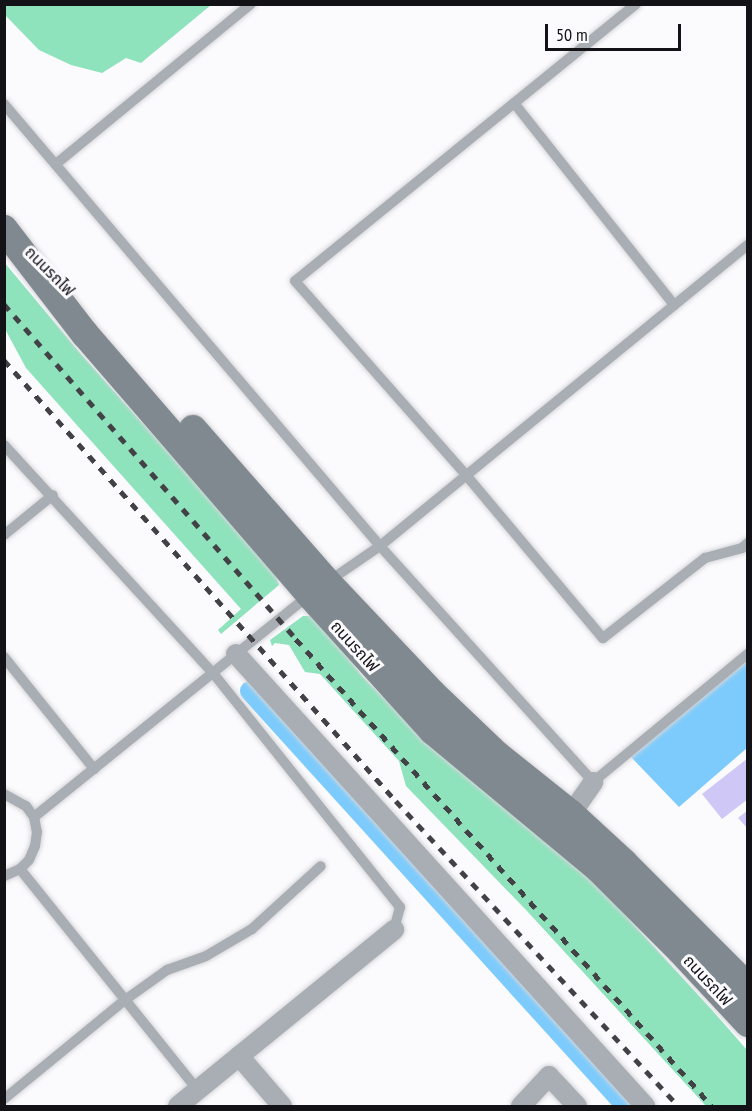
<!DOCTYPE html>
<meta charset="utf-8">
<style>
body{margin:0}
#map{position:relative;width:752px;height:1111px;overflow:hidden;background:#fbfbfe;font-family:"PT Sans Narrow","Noto Sans Thai",sans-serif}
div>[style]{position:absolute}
.green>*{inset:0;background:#8ee2bc}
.water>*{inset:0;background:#7ccbfc}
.canal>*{height:20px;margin:-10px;padding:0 10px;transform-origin:10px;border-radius:10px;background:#7ccbfc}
.building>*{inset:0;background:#cfc8f6}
.roads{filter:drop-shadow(0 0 2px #d6d6d9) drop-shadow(0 0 2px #d6d6d9)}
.service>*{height:10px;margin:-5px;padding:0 5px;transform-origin:5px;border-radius:5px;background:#a8aeb3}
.minor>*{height:20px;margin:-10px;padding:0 10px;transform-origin:10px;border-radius:10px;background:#a8aeb3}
.secondary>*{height:28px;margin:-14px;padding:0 14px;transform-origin:14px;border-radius:14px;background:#808890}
.rail>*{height:4.5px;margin-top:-2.25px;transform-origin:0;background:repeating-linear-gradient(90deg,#424146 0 8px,transparent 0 16px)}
span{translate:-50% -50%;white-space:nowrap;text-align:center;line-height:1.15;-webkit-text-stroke:6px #fbfbfe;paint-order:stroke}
.street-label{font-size:16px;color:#131217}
.frame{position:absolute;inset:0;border:6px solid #131217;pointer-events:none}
.scale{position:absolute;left:545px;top:24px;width:136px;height:27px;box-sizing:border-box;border:3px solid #131217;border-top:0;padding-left:8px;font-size:18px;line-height:21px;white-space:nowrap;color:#131217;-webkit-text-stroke:4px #fbfbfe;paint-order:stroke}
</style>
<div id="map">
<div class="green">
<div style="clip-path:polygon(4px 5px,5px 4px,211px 5px,141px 63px,126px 58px,102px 73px,71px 65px,39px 50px,5px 15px)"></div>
<div style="clip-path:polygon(4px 262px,80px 353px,274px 571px,279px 585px,221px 634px,218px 630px,241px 609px,26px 368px,5px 329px)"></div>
<div style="clip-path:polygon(303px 616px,315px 616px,362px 676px,422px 737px,589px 876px,712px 1010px,747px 1050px,747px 1106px,706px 1106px,527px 911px,406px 786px,399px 761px,320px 674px,305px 672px,289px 645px,275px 643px,272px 646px,270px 640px)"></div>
</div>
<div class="water">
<div style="clip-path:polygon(747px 661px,747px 748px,679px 807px,631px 757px)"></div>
</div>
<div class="canal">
<div style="left:250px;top:691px;width:560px;rotate:47.82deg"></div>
</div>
<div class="building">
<div style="clip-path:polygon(748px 758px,748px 799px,722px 819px,702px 794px)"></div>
<div style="clip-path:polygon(748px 810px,748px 829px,738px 818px)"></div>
</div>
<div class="roads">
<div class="service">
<div style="left:636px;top:4px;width:439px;rotate:140.9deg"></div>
<div style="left:295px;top:281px;width:259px;rotate:48.6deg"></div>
<div style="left:466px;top:475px;width:213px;rotate:50deg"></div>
<div style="left:603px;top:638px;width:130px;rotate:-38.1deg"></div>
<div style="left:705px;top:558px;width:38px;rotate:-15deg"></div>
<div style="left:742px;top:548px;width:8px;rotate:-40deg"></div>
<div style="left:514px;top:103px;width:258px;rotate:51.6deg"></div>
<div style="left:4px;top:104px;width:580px;rotate:49.61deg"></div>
<div style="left:380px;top:546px;width:318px;rotate:47.9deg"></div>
<div style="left:593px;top:782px;width:201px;rotate:-39.6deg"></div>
<div style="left:56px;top:164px;width:252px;rotate:-39.4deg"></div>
<div style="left:4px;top:445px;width:309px;rotate:47.5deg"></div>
<div style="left:213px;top:673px;width:300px;rotate:51.4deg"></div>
<div style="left:400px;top:907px;width:24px;rotate:105deg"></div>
<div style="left:4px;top:535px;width:63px;rotate:-39.2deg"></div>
<div style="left:329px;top:581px;width:62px;rotate:-34.5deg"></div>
<div style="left:380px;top:546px;width:475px;rotate:-39.3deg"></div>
<div style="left:4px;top:657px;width:144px;rotate:51.2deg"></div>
<div style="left:4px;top:794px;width:25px;rotate:29deg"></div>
<div style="left:26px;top:806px;width:14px;rotate:54deg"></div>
<div style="left:34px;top:817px;width:15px;rotate:79deg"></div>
<div style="left:37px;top:832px;width:14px;rotate:98deg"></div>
<div style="left:35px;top:846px;width:15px;rotate:113deg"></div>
<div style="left:29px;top:860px;width:13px;rotate:135deg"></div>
<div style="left:20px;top:869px;width:17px;rotate:156deg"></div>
<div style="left:34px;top:817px;width:353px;rotate:-38.9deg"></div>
<div style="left:20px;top:869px;width:284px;rotate:51.2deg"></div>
<div style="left:4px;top:1099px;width:156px;rotate:-39.3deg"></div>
<div style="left:125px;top:1000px;width:52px;rotate:-35.5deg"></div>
<div style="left:167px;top:970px;width:41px;rotate:-19.7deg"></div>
<div style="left:206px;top:956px;width:53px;rotate:-30.4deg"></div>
<div style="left:252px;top:929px;width:93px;rotate:-42.4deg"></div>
</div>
<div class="minor">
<div style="left:236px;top:654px;width:610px;rotate:47.86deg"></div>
<div style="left:571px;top:814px;width:39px;rotate:-55deg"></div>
<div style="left:239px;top:1056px;width:66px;rotate:49.3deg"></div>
<div style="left:178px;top:1106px;width:279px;rotate:-39.2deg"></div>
<div style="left:521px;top:1106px;width:41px;rotate:-47deg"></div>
<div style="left:549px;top:1076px;width:41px;rotate:47deg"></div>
</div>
<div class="secondary">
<div style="left:4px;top:229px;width:133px;rotate:52.4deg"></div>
<div style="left:85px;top:334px;width:345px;rotate:49.2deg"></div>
<div style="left:310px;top:595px;width:183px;rotate:47.9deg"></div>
<div style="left:433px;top:731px;width:216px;rotate:39.7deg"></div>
<div style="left:599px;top:869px;width:115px;rotate:45deg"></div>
<div style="left:680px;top:950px;width:100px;rotate:47deg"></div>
<div style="left:193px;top:429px;width:203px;rotate:48.8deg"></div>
<div style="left:327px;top:582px;width:151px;rotate:46.6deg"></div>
<div style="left:431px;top:692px;width:91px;rotate:43.7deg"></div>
<div style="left:497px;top:755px;width:95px;rotate:38.6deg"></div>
<div style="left:571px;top:814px;width:71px;rotate:42.7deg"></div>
<div style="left:623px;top:862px;width:177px;rotate:45deg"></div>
</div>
</div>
<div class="rail">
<div style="left:4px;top:304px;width:444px;rotate:48.9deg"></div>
<div style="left:296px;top:639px;width:625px;rotate:48.31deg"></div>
<div style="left:4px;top:360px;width:590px;rotate:48.37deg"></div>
<div style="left:396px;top:801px;width:415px;rotate:47.2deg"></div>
</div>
<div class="street-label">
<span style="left:50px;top:271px;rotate:45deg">ถนนรถไฟ</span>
<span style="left:355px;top:646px;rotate:48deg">ถนนรถไฟ</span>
<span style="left:708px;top:980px;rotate:47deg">ถนนรถไฟ</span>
</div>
<div class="frame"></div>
<div class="scale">50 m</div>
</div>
